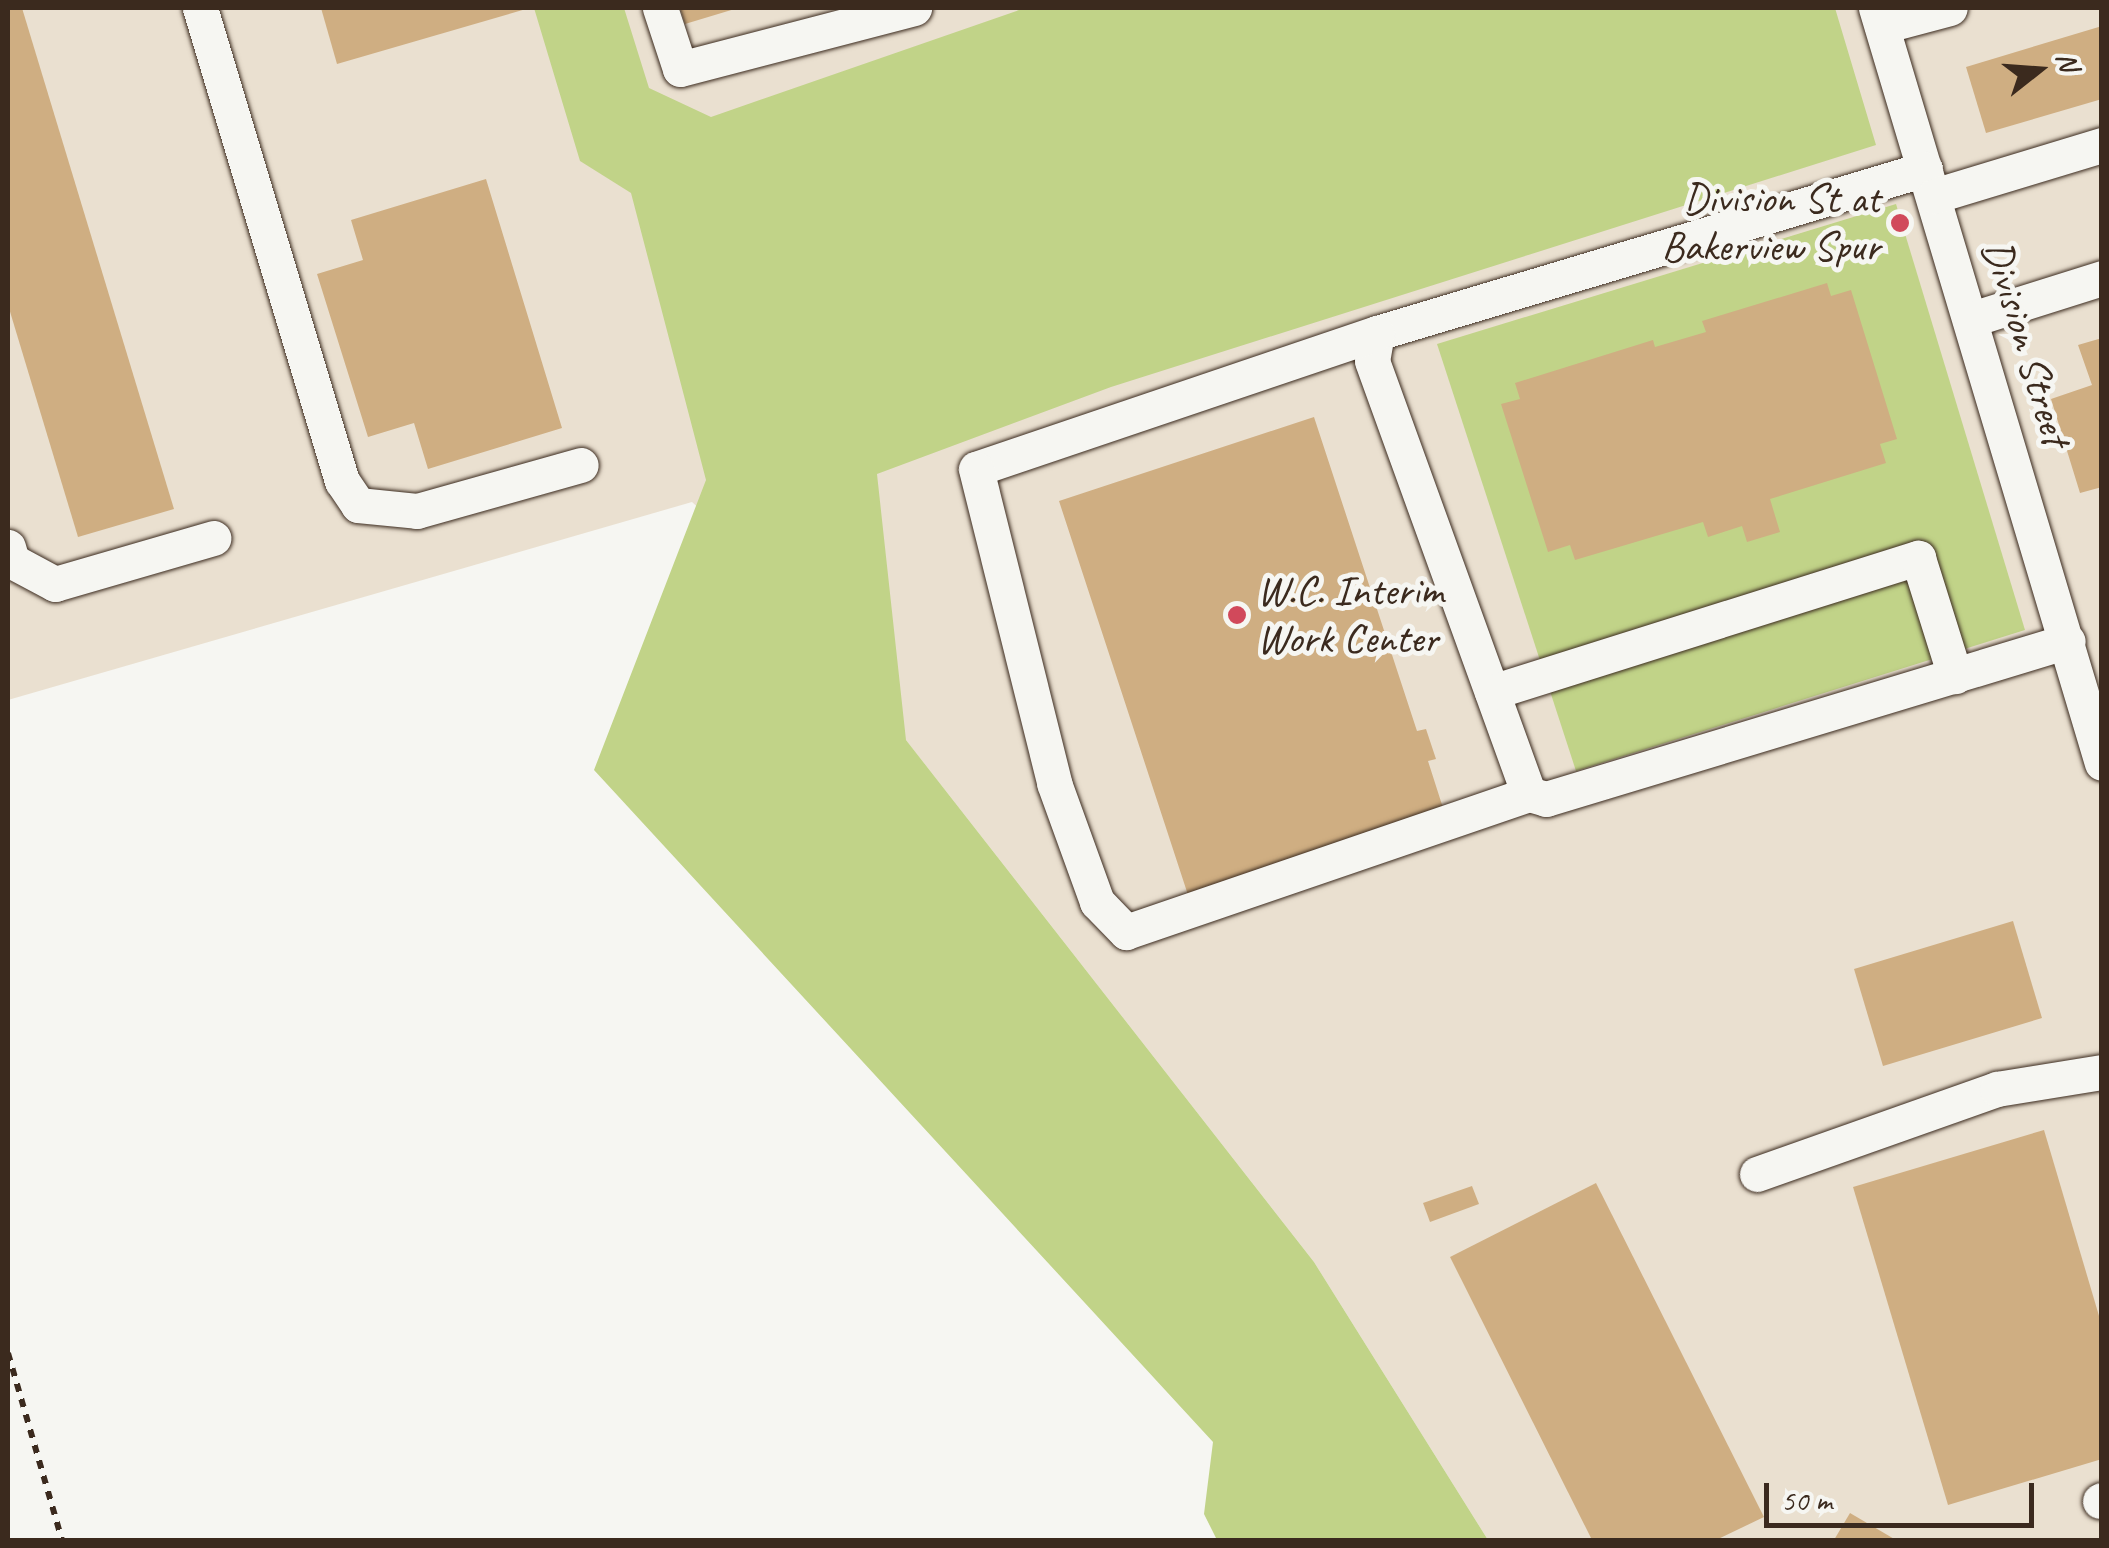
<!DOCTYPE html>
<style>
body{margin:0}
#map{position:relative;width:2109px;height:1548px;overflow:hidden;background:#f6f6f2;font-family:Caveat,sans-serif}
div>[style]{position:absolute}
.built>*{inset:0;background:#eae0d0}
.green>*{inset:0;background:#c1d388}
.building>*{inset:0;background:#cfae82}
.path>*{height:6px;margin-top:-3px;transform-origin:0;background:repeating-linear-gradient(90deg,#3b2a1e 0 8px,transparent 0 16px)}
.roads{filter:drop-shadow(0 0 2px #3b2a1e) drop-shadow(0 0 2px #3b2a1e)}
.minor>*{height:35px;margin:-17.5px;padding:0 17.5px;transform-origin:17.5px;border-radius:17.5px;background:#f6f6f2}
.dots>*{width:28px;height:28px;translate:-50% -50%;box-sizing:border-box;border:5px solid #f6f6f2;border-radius:50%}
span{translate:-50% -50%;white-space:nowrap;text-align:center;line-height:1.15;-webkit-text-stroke:10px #f6f6f2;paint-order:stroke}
.poi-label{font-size:42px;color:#3b2a1e}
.right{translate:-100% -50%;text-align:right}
.left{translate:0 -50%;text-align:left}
.street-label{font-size:42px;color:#3b2a1e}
.frame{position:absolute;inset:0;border:10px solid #3b2a1e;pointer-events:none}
.north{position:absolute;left:1989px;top:20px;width:100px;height:100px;-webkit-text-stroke:8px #f6f6f2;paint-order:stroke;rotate:73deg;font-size:28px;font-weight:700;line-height:40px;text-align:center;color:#3b2a1e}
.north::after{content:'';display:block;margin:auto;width:35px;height:45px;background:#3b2a1e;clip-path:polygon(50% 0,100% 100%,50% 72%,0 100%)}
.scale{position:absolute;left:1764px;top:1483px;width:270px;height:45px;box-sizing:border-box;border:5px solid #3b2a1e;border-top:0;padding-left:12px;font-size:30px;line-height:35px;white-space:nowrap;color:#3b2a1e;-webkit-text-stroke:8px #f6f6f2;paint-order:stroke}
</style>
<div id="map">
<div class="built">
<div style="clip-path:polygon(8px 8px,2101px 8px,2101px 1540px,1488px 1540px,1314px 1262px,791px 593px,692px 502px,8px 700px)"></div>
</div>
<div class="green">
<div style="clip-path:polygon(534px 8px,624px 8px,649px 88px,711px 117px,1025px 8px,1835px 8px,1876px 145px,1111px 387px,877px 474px,906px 740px,1314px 1262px,1488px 1540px,1217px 1540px,1204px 1514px,1213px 1442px,594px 770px,706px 480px,631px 193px,580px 161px)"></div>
<div style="clip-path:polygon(1896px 204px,2025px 630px,1576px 771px,1437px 344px)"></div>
</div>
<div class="building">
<div style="clip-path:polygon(8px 8px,22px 8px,174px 509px,78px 537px,8px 305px)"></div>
<div style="clip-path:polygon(321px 8px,526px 8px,526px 9px,337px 64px)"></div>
<div style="clip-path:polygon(680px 8px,738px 8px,685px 24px)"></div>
<div style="clip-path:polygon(2102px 26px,2102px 99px,1986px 133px,1966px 67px)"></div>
<div style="clip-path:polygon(486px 179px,562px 428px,428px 469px,414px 423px,368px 437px,317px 274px,363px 260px,351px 220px)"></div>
<div style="clip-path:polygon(1827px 283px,1831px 296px,1851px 290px,1897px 439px,1880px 444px,1886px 463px,1770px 499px,1780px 532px,1747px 542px,1742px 526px,1708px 537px,1703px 522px,1575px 560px,1570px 545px,1548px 552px,1501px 404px,1520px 399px,1515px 383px,1653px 340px,1655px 347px,1706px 332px,1702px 321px)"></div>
<div style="clip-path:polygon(2102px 338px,2102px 487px,2080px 493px,2051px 399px,2092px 385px,2078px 345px)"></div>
<div style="clip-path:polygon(1314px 417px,1417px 731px,1426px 729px,1436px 759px,1428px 761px,1444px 811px,1188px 895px,1059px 501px)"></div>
<div style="clip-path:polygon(2013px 921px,2042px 1018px,1883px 1066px,1854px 969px)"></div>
<div style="clip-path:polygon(2044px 1130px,2102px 1326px,2102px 1459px,1948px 1505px,1853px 1187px)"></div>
<div style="clip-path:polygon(1596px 1183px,1764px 1517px,1716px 1540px,1592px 1540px,1450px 1257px)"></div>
<div style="clip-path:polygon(1472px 1186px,1479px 1204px,1430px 1222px,1423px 1203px)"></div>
<div style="clip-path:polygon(1850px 1513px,1896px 1540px,1834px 1540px)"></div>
</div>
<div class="path">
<div style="left:8px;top:1353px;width:195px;rotate:73.9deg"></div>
</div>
<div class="roads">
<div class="minor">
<div style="left:200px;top:8px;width:494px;rotate:73.3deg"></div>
<div style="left:342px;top:481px;width:29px;rotate:56deg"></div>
<div style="left:358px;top:505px;width:59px;rotate:5.8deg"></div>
<div style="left:417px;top:511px;width:170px;rotate:-15.7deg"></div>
<div style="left:660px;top:8px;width:64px;rotate:71.8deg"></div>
<div style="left:680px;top:69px;width:242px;rotate:-14.6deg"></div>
<div style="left:1876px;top:8px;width:788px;rotate:73.34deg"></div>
<div style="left:1882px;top:26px;width:70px;rotate:-14.8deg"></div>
<div style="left:1925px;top:169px;width:572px;rotate:163.34deg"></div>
<div style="left:1377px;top:333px;width:28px;rotate:100deg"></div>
<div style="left:1372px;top:361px;width:461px;rotate:70.1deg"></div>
<div style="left:1529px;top:794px;width:18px;rotate:16deg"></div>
<div style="left:1546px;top:799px;width:545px;rotate:-16.84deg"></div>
<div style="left:1934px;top:196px;width:176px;rotate:-16.9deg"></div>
<div style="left:1972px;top:319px;width:136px;rotate:-17.5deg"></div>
<div style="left:1377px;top:333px;width:423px;rotate:161.3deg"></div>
<div style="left:976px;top:469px;width:324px;rotate:76deg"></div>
<div style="left:1054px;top:783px;width:127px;rotate:70.1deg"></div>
<div style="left:1097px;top:902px;width:42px;rotate:46deg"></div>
<div style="left:1126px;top:932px;width:426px;rotate:-18.9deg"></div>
<div style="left:8px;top:547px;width:15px;rotate:74deg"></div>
<div style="left:12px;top:561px;width:49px;rotate:28.1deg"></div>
<div style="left:55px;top:584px;width:165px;rotate:-16.2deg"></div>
<div style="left:1492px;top:692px;width:447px;rotate:-17.5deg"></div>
<div style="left:1918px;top:558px;width:124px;rotate:72.6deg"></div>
<div style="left:1757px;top:1174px;width:255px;rotate:-19.5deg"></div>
<div style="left:1997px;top:1089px;width:106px;rotate:-9.2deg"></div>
<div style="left:2100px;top:1501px;width:2px;rotate:-27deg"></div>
</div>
</div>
<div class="dots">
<div style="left:1900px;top:223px;background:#d1495b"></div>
<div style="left:1237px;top:615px;background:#d1495b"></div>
</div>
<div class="poi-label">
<span class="right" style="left:1880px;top:223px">Division St at<br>Bakerview Spur</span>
<span class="left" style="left:1257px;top:615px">W.C. Interim<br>Work Center</span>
</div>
<div class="street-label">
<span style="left:2026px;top:343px;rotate:73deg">Division Street</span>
</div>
<div class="frame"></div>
<div class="north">N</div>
<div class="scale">50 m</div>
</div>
